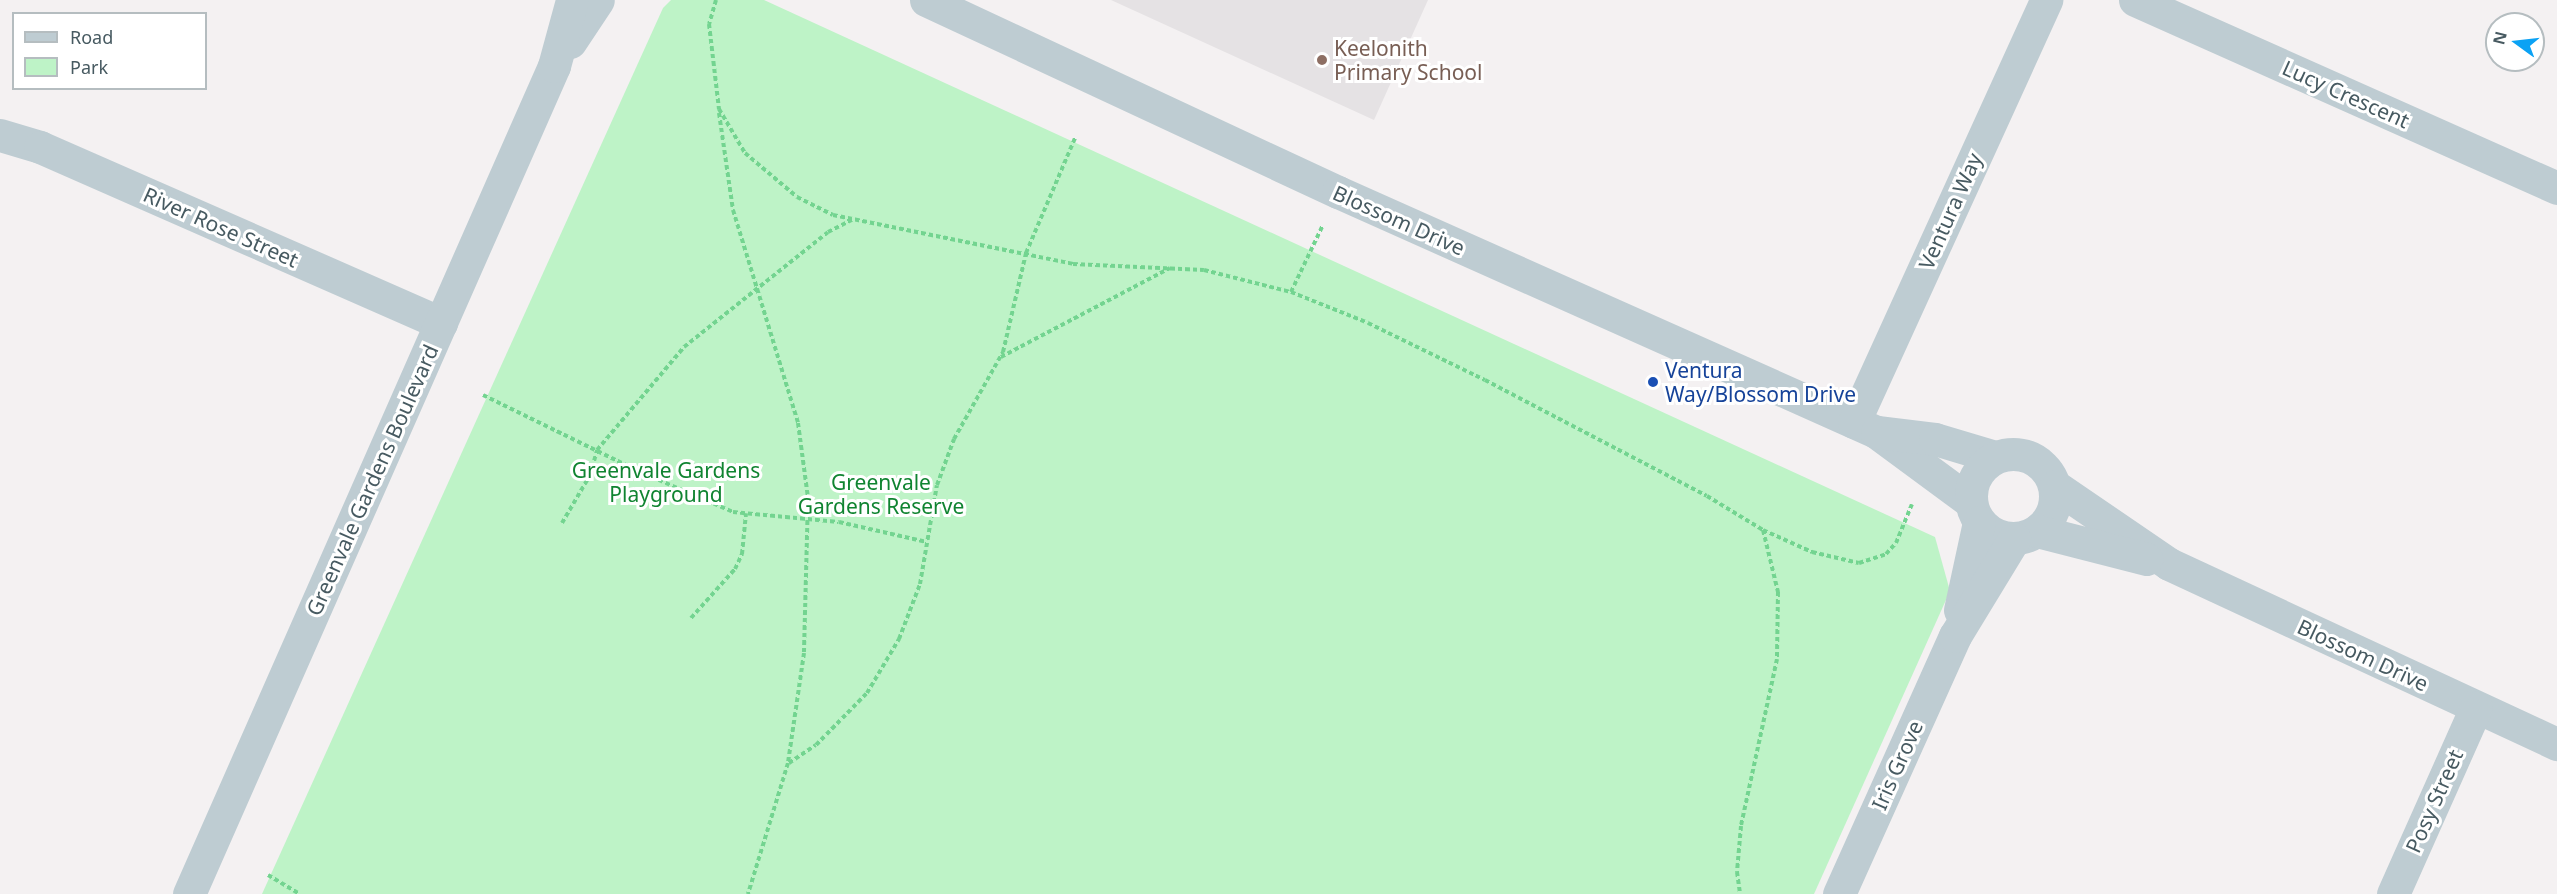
<!DOCTYPE html>
<style>
body{margin:0}
#map{position:relative;width:2557px;height:894px;overflow:hidden;background:#f4f1f2;font-family:"Noto Sans",sans-serif}
div>[style]{position:absolute}
.education>*{inset:0;background:#e5e2e4}
.green>*{inset:0;background:#bef3c7}
.path>*{height:4px;margin-top:-2px;transform-origin:0;background:repeating-linear-gradient(90deg,#73d490 0 4.5px,transparent 0 7.5px)}
.minor>*{height:33px;margin:-16.5px;padding:0 16.5px;transform-origin:16.5px;border-radius:16.5px;background:#beccd2}
.minor>.ring{margin:-16.5px;padding:0;box-sizing:content-box;background:none;border:33px solid #beccd2;border-radius:50%}
.dots>*{width:16px;height:16px;translate:-50% -50%;box-sizing:border-box;border:3px solid #fff;border-radius:50%}
span{translate:-50% -50%;white-space:nowrap;text-align:center;line-height:1.15;-webkit-text-stroke:6px #fff;paint-order:stroke}
.education-label{font-size:21px;color:#785e54}
.left{translate:0 -50%;text-align:left}
.street-label{font-size:21px;color:#475a61}
.transit-label{font-size:21px;color:#164399}
.park-label{font-size:21px;color:#108431}
.legend{position:absolute;left:12px;top:12px;width:195px;height:78px;box-sizing:border-box;background:#fff;border:2px solid #b5bdc0;margin:0;padding:8px 10px;list-style:none;font-size:18px;color:#475a61}
.legend li{display:flex;align-items:center;gap:12px;height:30px}
.legend b{width:30px;border:2px solid #b5bdc0}
.north{position:absolute;left:2485px;top:12px;width:60px;height:60px;box-sizing:border-box;background:#fff;border:2px solid #b5bdc0;border-radius:50%;rotate:285deg;font-size:16px;font-weight:700;line-height:24px;text-align:center;color:#475a61}
.north::after{content:'';display:block;margin:auto;width:21px;height:27px;background:#0ba2f4;clip-path:polygon(50% 0,100% 100%,50% 72%,0 100%)}
</style>
<div id="map">
<div class="education">
<div style="clip-path:polygon(1111px 0,1428px 0,1374px 120px)"></div>
</div>
<div class="green">
<div style="clip-path:polygon(671px 0,764px 0,1935px 537px,1950px 591px,1814px 894px,262px 894px,663px 8px)"></div>
</div>
<div class="path">
<div style="left:716px;top:0;width:25px;rotate:106deg"></div>
<div style="left:709px;top:24px;width:86px;rotate:83.3deg"></div>
<div style="left:719px;top:109px;width:51px;rotate:59.4deg"></div>
<div style="left:745px;top:153px;width:68px;rotate:40.2deg"></div>
<div style="left:797px;top:197px;width:40px;rotate:26.6deg"></div>
<div style="left:833px;top:215px;width:245px;rotate:11.5deg"></div>
<div style="left:1073px;top:264px;width:131px;rotate:2.6deg"></div>
<div style="left:1204px;top:270px;width:90px;rotate:14.2deg"></div>
<div style="left:1291px;top:292px;width:83px;rotate:21.9deg"></div>
<div style="left:1368px;top:323px;width:130px;rotate:26deg"></div>
<div style="left:1485px;top:380px;width:250px;rotate:27.6deg"></div>
<div style="left:1707px;top:496px;width:66px;rotate:31.3deg"></div>
<div style="left:1763px;top:530px;width:64px;rotate:76.4deg"></div>
<div style="left:1778px;top:592px;width:67px;rotate:90.9deg"></div>
<div style="left:1777px;top:659px;width:171px;rotate:102.2deg"></div>
<div style="left:1741px;top:826px;width:46px;rotate:95deg"></div>
<div style="left:1737px;top:872px;width:22px;rotate:82deg"></div>
<div style="left:719px;top:113px;width:98px;rotate:81.8deg"></div>
<div style="left:733px;top:210px;width:223px;rotate:73deg"></div>
<div style="left:798px;top:423px;width:76px;rotate:82.4deg"></div>
<div style="left:808px;top:498px;width:155px;rotate:91.5deg"></div>
<div style="left:804px;top:653px;width:111px;rotate:98.3deg"></div>
<div style="left:788px;top:763px;width:137px;rotate:107deg"></div>
<div style="left:1291px;top:292px;width:74px;rotate:-64.5deg"></div>
<div style="left:1001px;top:357px;width:191px;rotate:-27.8deg"></div>
<div style="left:483px;top:395px;width:173px;rotate:26.1deg"></div>
<div style="left:638px;top:471px;width:103px;rotate:23.3deg"></div>
<div style="left:733px;top:512px;width:106px;rotate:5.4deg"></div>
<div style="left:839px;top:522px;width:90px;rotate:12.8deg"></div>
<div style="left:562px;top:523px;width:56px;rotate:-59.7deg"></div>
<div style="left:590px;top:475px;width:26px;rotate:-74deg"></div>
<div style="left:597px;top:450px;width:135px;rotate:-49.8deg"></div>
<div style="left:684px;top:347px;width:184px;rotate:-38.6deg"></div>
<div style="left:828px;top:232px;width:27px;rotate:-27deg"></div>
<div style="left:1763px;top:530px;width:54px;rotate:24.2deg"></div>
<div style="left:1812px;top:552px;width:48px;rotate:13.2deg"></div>
<div style="left:1859px;top:563px;width:28px;rotate:-18deg"></div>
<div style="left:1886px;top:554px;width:15px;rotate:-48deg"></div>
<div style="left:1896px;top:543px;width:42px;rotate:-67.7deg"></div>
<div style="left:691px;top:618px;width:66px;rotate:-48.1deg"></div>
<div style="left:735px;top:569px;width:17px;rotate:-65deg"></div>
<div style="left:742px;top:554px;width:41px;rotate:-84.4deg"></div>
<div style="left:789px;top:763px;width:32px;rotate:-34deg"></div>
<div style="left:816px;top:745px;width:73px;rotate:-45.6deg"></div>
<div style="left:867px;top:693px;width:63px;rotate:-59.3deg"></div>
<div style="left:899px;top:639px;width:59px;rotate:-69.1deg"></div>
<div style="left:920px;top:584px;width:100px;rotate:-80.3deg"></div>
<div style="left:937px;top:485px;width:49px;rotate:-69.7deg"></div>
<div style="left:954px;top:439px;width:100px;rotate:-60.6deg"></div>
<div style="left:1003px;top:352px;width:102px;rotate:-76.9deg"></div>
<div style="left:1026px;top:253px;width:125px;rotate:-66.9deg"></div>
<div style="left:268px;top:875px;width:37px;rotate:31deg"></div>
</div>
<div class="minor">
<div style="left:926px;top:0;width:455px;rotate:25deg"></div>
<div style="left:1338px;top:192px;width:589px;rotate:24.04deg"></div>
<div style="left:1876px;top:432px;width:118px;rotate:36.4deg"></div>
<div style="left:2135px;top:0;width:462px;rotate:24deg"></div>
<div style="left:570px;top:42px;width:50px;rotate:-56.3deg"></div>
<div style="left:0;top:135px;width:42px;rotate:16.7deg"></div>
<div style="left:40px;top:147px;width:438px;rotate:23.7deg"></div>
<div style="left:1854px;top:422px;width:464px;rotate:-65.5deg"></div>
<div style="left:1877px;top:432px;width:58px;rotate:6.9deg"></div>
<div style="left:1935px;top:439px;width:63px;rotate:16.7deg"></div>
<div class="ring" style="left:1971px;top:454px;width:51px;height:51px"></div>
<div style="left:2055px;top:486px;width:138px;rotate:34.4deg"></div>
<div style="left:2169px;top:564px;width:428px;rotate:24.9deg"></div>
<div style="left:2037px;top:531px;width:113px;rotate:14.4deg"></div>
<div style="left:1960px;top:610px;width:90px;rotate:-77.8deg"></div>
<div style="left:189px;top:894px;width:905px;rotate:-66.21deg"></div>
<div style="left:554px;top:66px;width:68px;rotate:-74.7deg"></div>
<div style="left:1839px;top:894px;width:283px;rotate:-65.8deg"></div>
<div style="left:1955px;top:636px;width:114px;rotate:-58.7deg"></div>
<div style="left:2393px;top:894px;width:204px;rotate:-66deg"></div>
</div>
<div class="dots">
<div style="left:1322px;top:60px;background:#8d6e63"></div>
<div style="left:1653px;top:382px;background:#1a4fb4"></div>
</div>
<div class="education-label">
<span class="left" style="left:1334px;top:60px">Keelonith<br>Primary School</span>
</div>
<div class="street-label">
<span style="left:2346px;top:94px;rotate:24deg">Lucy Crescent</span>
<span style="left:1950px;top:211px;rotate:-66deg">Ventura Way</span>
<span style="left:1399px;top:220px;rotate:24deg">Blossom Drive</span>
<span style="left:221px;top:227px;rotate:24deg">River Rose Street</span>
<span style="left:372px;top:480px;rotate:-66deg">Greenvale Gardens Boulevard</span>
<span style="left:2363px;top:655px;rotate:25deg">Blossom Drive</span>
<span style="left:1897px;top:765px;rotate:-66deg">Iris Grove</span>
<span style="left:2434px;top:801px;rotate:-66deg">Posy Street</span>
</div>
<div class="transit-label">
<span class="left" style="left:1665px;top:382px">Ventura<br>Way/Blossom Drive</span>
</div>
<div class="park-label">
<span style="left:666px;top:482px">Greenvale Gardens<br>Playground</span>
<span style="left:881px;top:494px">Greenvale<br>Gardens Reserve</span>
</div>
<ul class="legend">
<li><b style="height:8px;background:#beccd2"></b>Road</li>
<li><b style="height:16px;background:#bef3c7"></b>Park</li>
</ul>
<div class="north">N</div>
</div>
